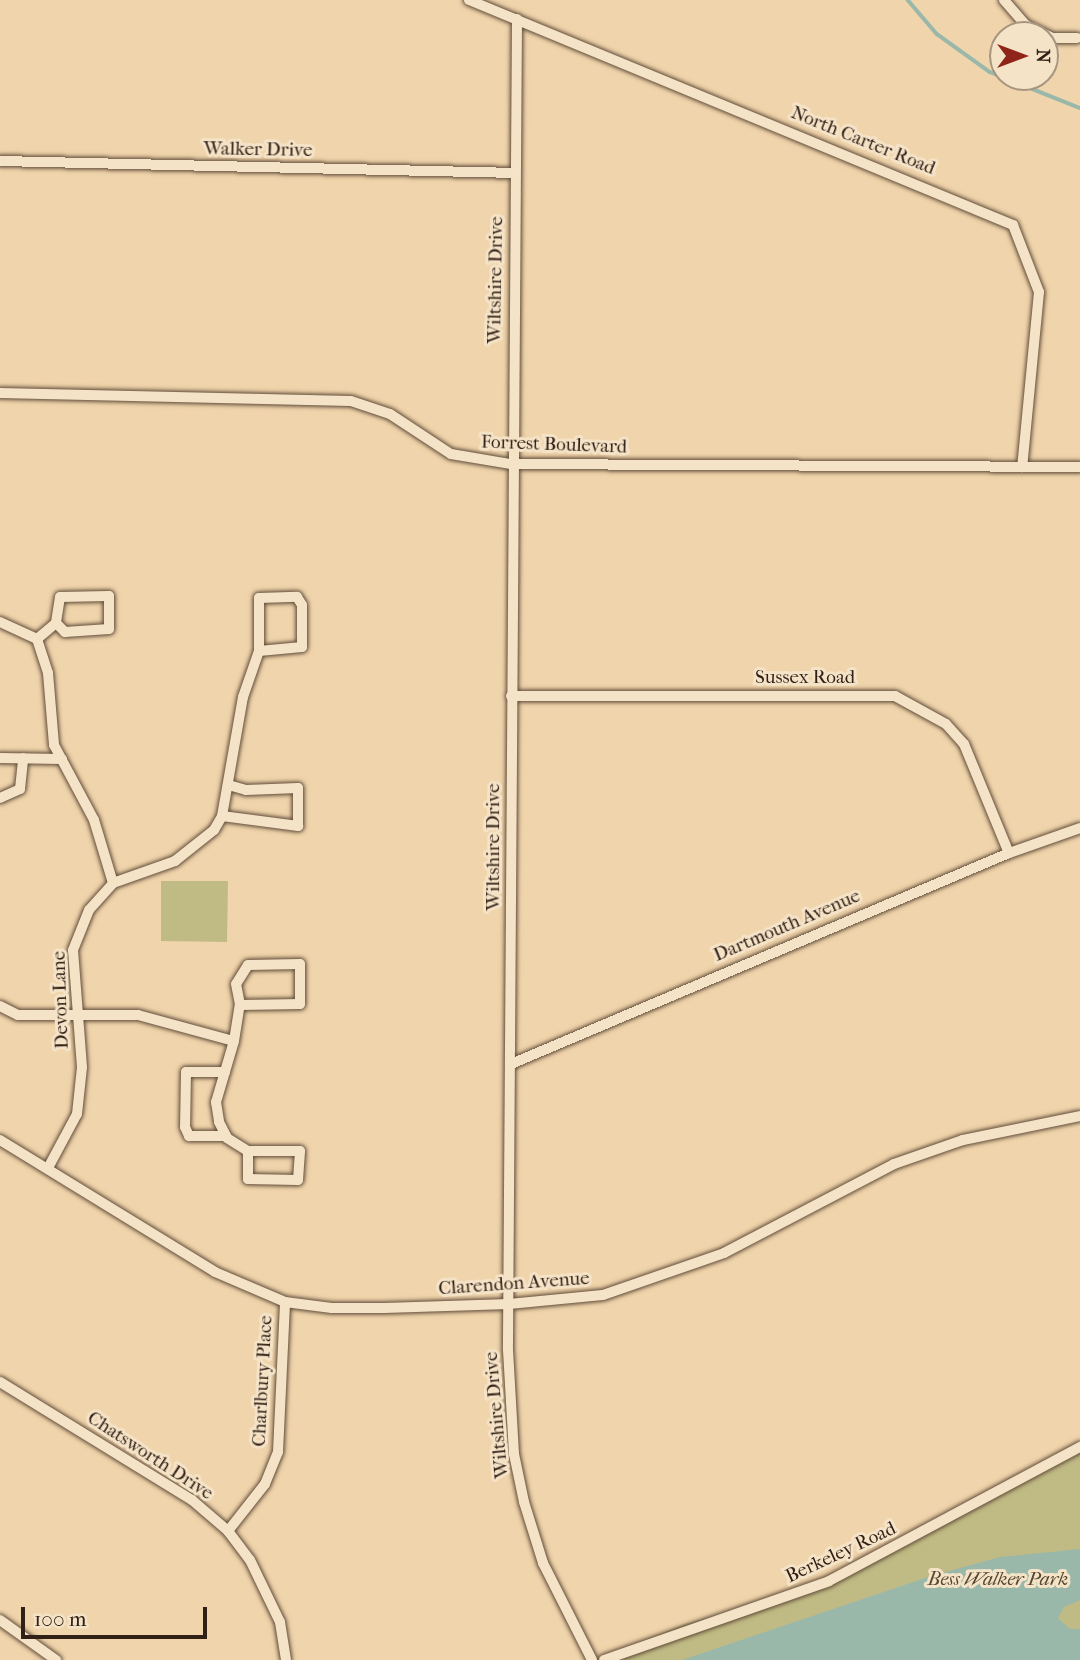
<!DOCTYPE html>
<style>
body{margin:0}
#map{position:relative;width:1080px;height:1660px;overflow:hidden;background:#f0d4ab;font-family:"IM FELL French Canon",serif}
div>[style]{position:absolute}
.green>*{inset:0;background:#c0bb84}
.water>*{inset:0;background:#9ab8aa}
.stream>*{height:3.5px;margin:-1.75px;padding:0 1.75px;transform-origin:1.75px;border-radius:1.75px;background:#9ab8aa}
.roads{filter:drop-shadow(0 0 2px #614d3a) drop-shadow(0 0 2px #614d3a)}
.street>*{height:10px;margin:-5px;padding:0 5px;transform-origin:5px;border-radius:5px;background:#f5e3c8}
span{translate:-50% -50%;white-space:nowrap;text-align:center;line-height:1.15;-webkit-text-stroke:6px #f5e3c8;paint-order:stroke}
.street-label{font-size:19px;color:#312015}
.park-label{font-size:19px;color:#554731;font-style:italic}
.north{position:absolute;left:989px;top:21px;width:70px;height:70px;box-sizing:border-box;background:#f5e3c8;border:2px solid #a79580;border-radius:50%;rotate:90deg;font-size:19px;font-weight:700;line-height:28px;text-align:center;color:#312015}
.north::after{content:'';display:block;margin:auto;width:24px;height:32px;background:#8f2418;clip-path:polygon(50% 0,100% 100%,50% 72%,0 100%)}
.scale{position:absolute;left:21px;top:1607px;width:186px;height:32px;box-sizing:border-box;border:4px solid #312015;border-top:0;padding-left:9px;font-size:21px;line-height:24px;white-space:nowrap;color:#312015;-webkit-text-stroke:5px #f5e3c8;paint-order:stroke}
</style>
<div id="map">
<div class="green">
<div style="clip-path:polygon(161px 881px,228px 881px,227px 942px,161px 941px)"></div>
<div style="clip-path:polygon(1080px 1442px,1080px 1660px,595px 1660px,685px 1624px,819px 1587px)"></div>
</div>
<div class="water">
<div style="clip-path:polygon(1080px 1549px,1080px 1600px,1064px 1607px,1058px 1618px,1070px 1629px,1080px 1629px,1080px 1660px,682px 1660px,931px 1576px,1000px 1557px)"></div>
</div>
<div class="stream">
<div style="left:908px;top:0;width:45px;rotate:49.5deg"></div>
<div style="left:937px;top:34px;width:65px;rotate:35.6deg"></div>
<div style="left:990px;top:72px;width:97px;rotate:21.8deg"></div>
</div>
<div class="roads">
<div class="street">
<div style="left:469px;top:0;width:589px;rotate:22.47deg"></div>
<div style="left:1013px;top:225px;width:72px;rotate:68.8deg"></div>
<div style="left:1039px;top:292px;width:176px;rotate:95.5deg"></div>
<div style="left:1004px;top:0;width:33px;rotate:49deg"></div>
<div style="left:1026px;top:25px;width:30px;rotate:26deg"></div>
<div style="left:1053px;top:38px;width:24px"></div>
<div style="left:517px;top:19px;width:1331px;rotate:90.39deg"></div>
<div style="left:508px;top:1350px;width:104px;rotate:86.7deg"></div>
<div style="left:514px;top:1454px;width:49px;rotate:78.2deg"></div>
<div style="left:524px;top:1502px;width:64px;rotate:72.7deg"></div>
<div style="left:543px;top:1563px;width:109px;rotate:63.2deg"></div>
<div style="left:0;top:161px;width:515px;rotate:1.33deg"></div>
<div style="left:0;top:393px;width:351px;rotate:1.3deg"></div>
<div style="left:351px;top:401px;width:41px;rotate:18.4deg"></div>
<div style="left:390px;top:414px;width:73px;rotate:33.3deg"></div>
<div style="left:451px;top:454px;width:61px;rotate:9.5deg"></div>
<div style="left:511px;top:464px;width:569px;rotate:0.3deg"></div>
<div style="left:0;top:622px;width:41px;rotate:24.7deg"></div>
<div style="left:56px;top:623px;width:13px;rotate:45deg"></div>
<div style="left:65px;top:632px;width:44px;rotate:-3.9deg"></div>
<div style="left:109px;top:629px;width:33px;rotate:-90deg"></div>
<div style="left:109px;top:596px;width:49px;rotate:178.8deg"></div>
<div style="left:60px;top:597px;width:26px;rotate:99deg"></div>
<div style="left:56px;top:623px;width:25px;rotate:140deg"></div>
<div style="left:37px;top:639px;width:36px;rotate:72deg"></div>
<div style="left:48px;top:673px;width:72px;rotate:85.2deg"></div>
<div style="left:54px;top:745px;width:85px;rotate:61.9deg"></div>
<div style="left:94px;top:820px;width:66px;rotate:73.2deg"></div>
<div style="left:511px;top:696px;width:384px"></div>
<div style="left:895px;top:696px;width:58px;rotate:28.8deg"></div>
<div style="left:946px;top:724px;width:27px;rotate:48deg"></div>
<div style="left:964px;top:744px;width:118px;rotate:67.6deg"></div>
<div style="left:0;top:758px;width:62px;rotate:0.9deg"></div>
<div style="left:0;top:798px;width:22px;rotate:-24deg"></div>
<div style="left:20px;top:789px;width:31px;rotate:-84deg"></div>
<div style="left:222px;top:816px;width:77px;rotate:7.5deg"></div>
<div style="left:298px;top:826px;width:38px;rotate:-90deg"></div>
<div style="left:298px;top:788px;width:52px;rotate:177.8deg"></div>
<div style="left:246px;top:790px;width:19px;rotate:-164deg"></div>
<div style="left:0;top:1006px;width:20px;rotate:27deg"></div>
<div style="left:18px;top:1015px;width:120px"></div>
<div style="left:138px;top:1015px;width:99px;rotate:15.2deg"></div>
<div style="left:234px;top:1041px;width:64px;rotate:106.4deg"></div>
<div style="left:216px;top:1102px;width:20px;rotate:81deg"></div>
<div style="left:219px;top:1122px;width:18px;rotate:63deg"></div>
<div style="left:227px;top:1138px;width:25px;rotate:32deg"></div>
<div style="left:248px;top:1151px;width:28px;rotate:90deg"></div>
<div style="left:248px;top:1179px;width:50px;rotate:1.1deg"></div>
<div style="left:298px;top:1180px;width:29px;rotate:-86deg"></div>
<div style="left:300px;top:1151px;width:52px;rotate:180deg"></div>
<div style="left:234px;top:1041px;width:36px;rotate:-81deg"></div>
<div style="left:240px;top:1005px;width:60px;rotate:-1deg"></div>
<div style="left:300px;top:1004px;width:40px;rotate:-90deg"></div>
<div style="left:300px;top:964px;width:52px;rotate:178.9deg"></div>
<div style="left:248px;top:965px;width:22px;rotate:122deg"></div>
<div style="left:236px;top:984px;width:21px;rotate:79deg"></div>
<div style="left:511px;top:1064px;width:541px;rotate:-22.96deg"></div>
<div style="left:1009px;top:853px;width:75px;rotate:-19.4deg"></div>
<div style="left:225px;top:1072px;width:39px;rotate:180deg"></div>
<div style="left:186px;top:1072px;width:55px;rotate:91deg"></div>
<div style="left:185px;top:1127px;width:10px;rotate:66deg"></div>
<div style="left:189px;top:1136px;width:37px"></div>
<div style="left:0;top:1140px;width:252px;rotate:31.5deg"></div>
<div style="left:215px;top:1272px;width:76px;rotate:23.2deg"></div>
<div style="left:285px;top:1302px;width:47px;rotate:7.3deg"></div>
<div style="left:332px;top:1308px;width:52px"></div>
<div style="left:384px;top:1308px;width:125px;rotate:-1.8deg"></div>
<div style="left:509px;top:1304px;width:94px;rotate:-5.5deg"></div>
<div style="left:603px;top:1295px;width:128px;rotate:-19.1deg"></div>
<div style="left:724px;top:1253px;width:192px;rotate:-27.6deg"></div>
<div style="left:894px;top:1164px;width:73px;rotate:-19.2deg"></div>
<div style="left:963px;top:1140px;width:119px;rotate:-11.6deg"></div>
<div style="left:48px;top:1168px;width:61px;rotate:-61.8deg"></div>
<div style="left:77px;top:1114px;width:47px;rotate:-83.9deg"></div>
<div style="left:82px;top:1067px;width:117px;rotate:-94.4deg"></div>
<div style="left:73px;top:950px;width:43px;rotate:-68.2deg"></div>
<div style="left:89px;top:910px;width:36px;rotate:-48deg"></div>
<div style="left:113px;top:883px;width:66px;rotate:-19.5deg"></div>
<div style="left:175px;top:861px;width:50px;rotate:-38.5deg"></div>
<div style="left:214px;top:830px;width:16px;rotate:-60deg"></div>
<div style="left:222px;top:816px;width:121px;rotate:-80deg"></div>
<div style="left:243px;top:697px;width:49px;rotate:-70.8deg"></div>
<div style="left:259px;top:651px;width:53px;rotate:-90deg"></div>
<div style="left:259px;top:598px;width:38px;rotate:-2deg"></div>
<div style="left:297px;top:597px;width:9px;rotate:58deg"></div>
<div style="left:302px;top:605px;width:42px;rotate:90deg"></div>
<div style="left:302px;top:647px;width:43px;rotate:174.7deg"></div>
<div style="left:0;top:1382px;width:225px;rotate:31.6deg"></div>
<div style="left:192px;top:1500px;width:48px;rotate:40.7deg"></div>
<div style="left:228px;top:1531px;width:36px;rotate:53deg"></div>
<div style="left:250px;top:1560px;width:69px;rotate:64.2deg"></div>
<div style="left:280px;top:1622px;width:38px;rotate:81deg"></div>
<div style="left:228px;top:1531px;width:60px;rotate:-51.8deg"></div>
<div style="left:265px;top:1484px;width:35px;rotate:-68deg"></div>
<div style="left:278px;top:1452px;width:150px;rotate:-87.3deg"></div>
<div style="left:0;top:1620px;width:69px;rotate:35.5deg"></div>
<div style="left:604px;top:1660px;width:238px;rotate:-19.3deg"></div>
<div style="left:829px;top:1581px;width:285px;rotate:-28.1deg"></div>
</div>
</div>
<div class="street-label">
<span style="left:863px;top:141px;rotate:22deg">North Carter Road</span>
<span style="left:258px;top:150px;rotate:1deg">Walker Drive</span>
<span style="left:496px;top:280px;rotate:-89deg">Wiltshire Drive</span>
<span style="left:554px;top:445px;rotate:2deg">Forrest Boulevard</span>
<span style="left:805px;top:678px">Sussex Road</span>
<span style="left:494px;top:847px;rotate:-90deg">Wiltshire Drive</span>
<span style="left:787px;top:926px;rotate:-23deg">Dartmouth Avenue</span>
<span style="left:61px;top:1000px;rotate:-92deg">Devon Lane</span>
<span style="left:514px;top:1284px;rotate:-4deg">Clarendon Avenue</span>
<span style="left:263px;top:1381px;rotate:-87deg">Charlbury Place</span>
<span style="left:497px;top:1415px;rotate:-95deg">Wiltshire Drive</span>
<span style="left:150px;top:1456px;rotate:33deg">Chatsworth Drive</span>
<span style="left:841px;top:1553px;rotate:-25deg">Berkeley Road</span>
</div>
<div class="park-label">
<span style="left:998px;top:1580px">Bess Walker Park</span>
</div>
<div class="north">N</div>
<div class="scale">100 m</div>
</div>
